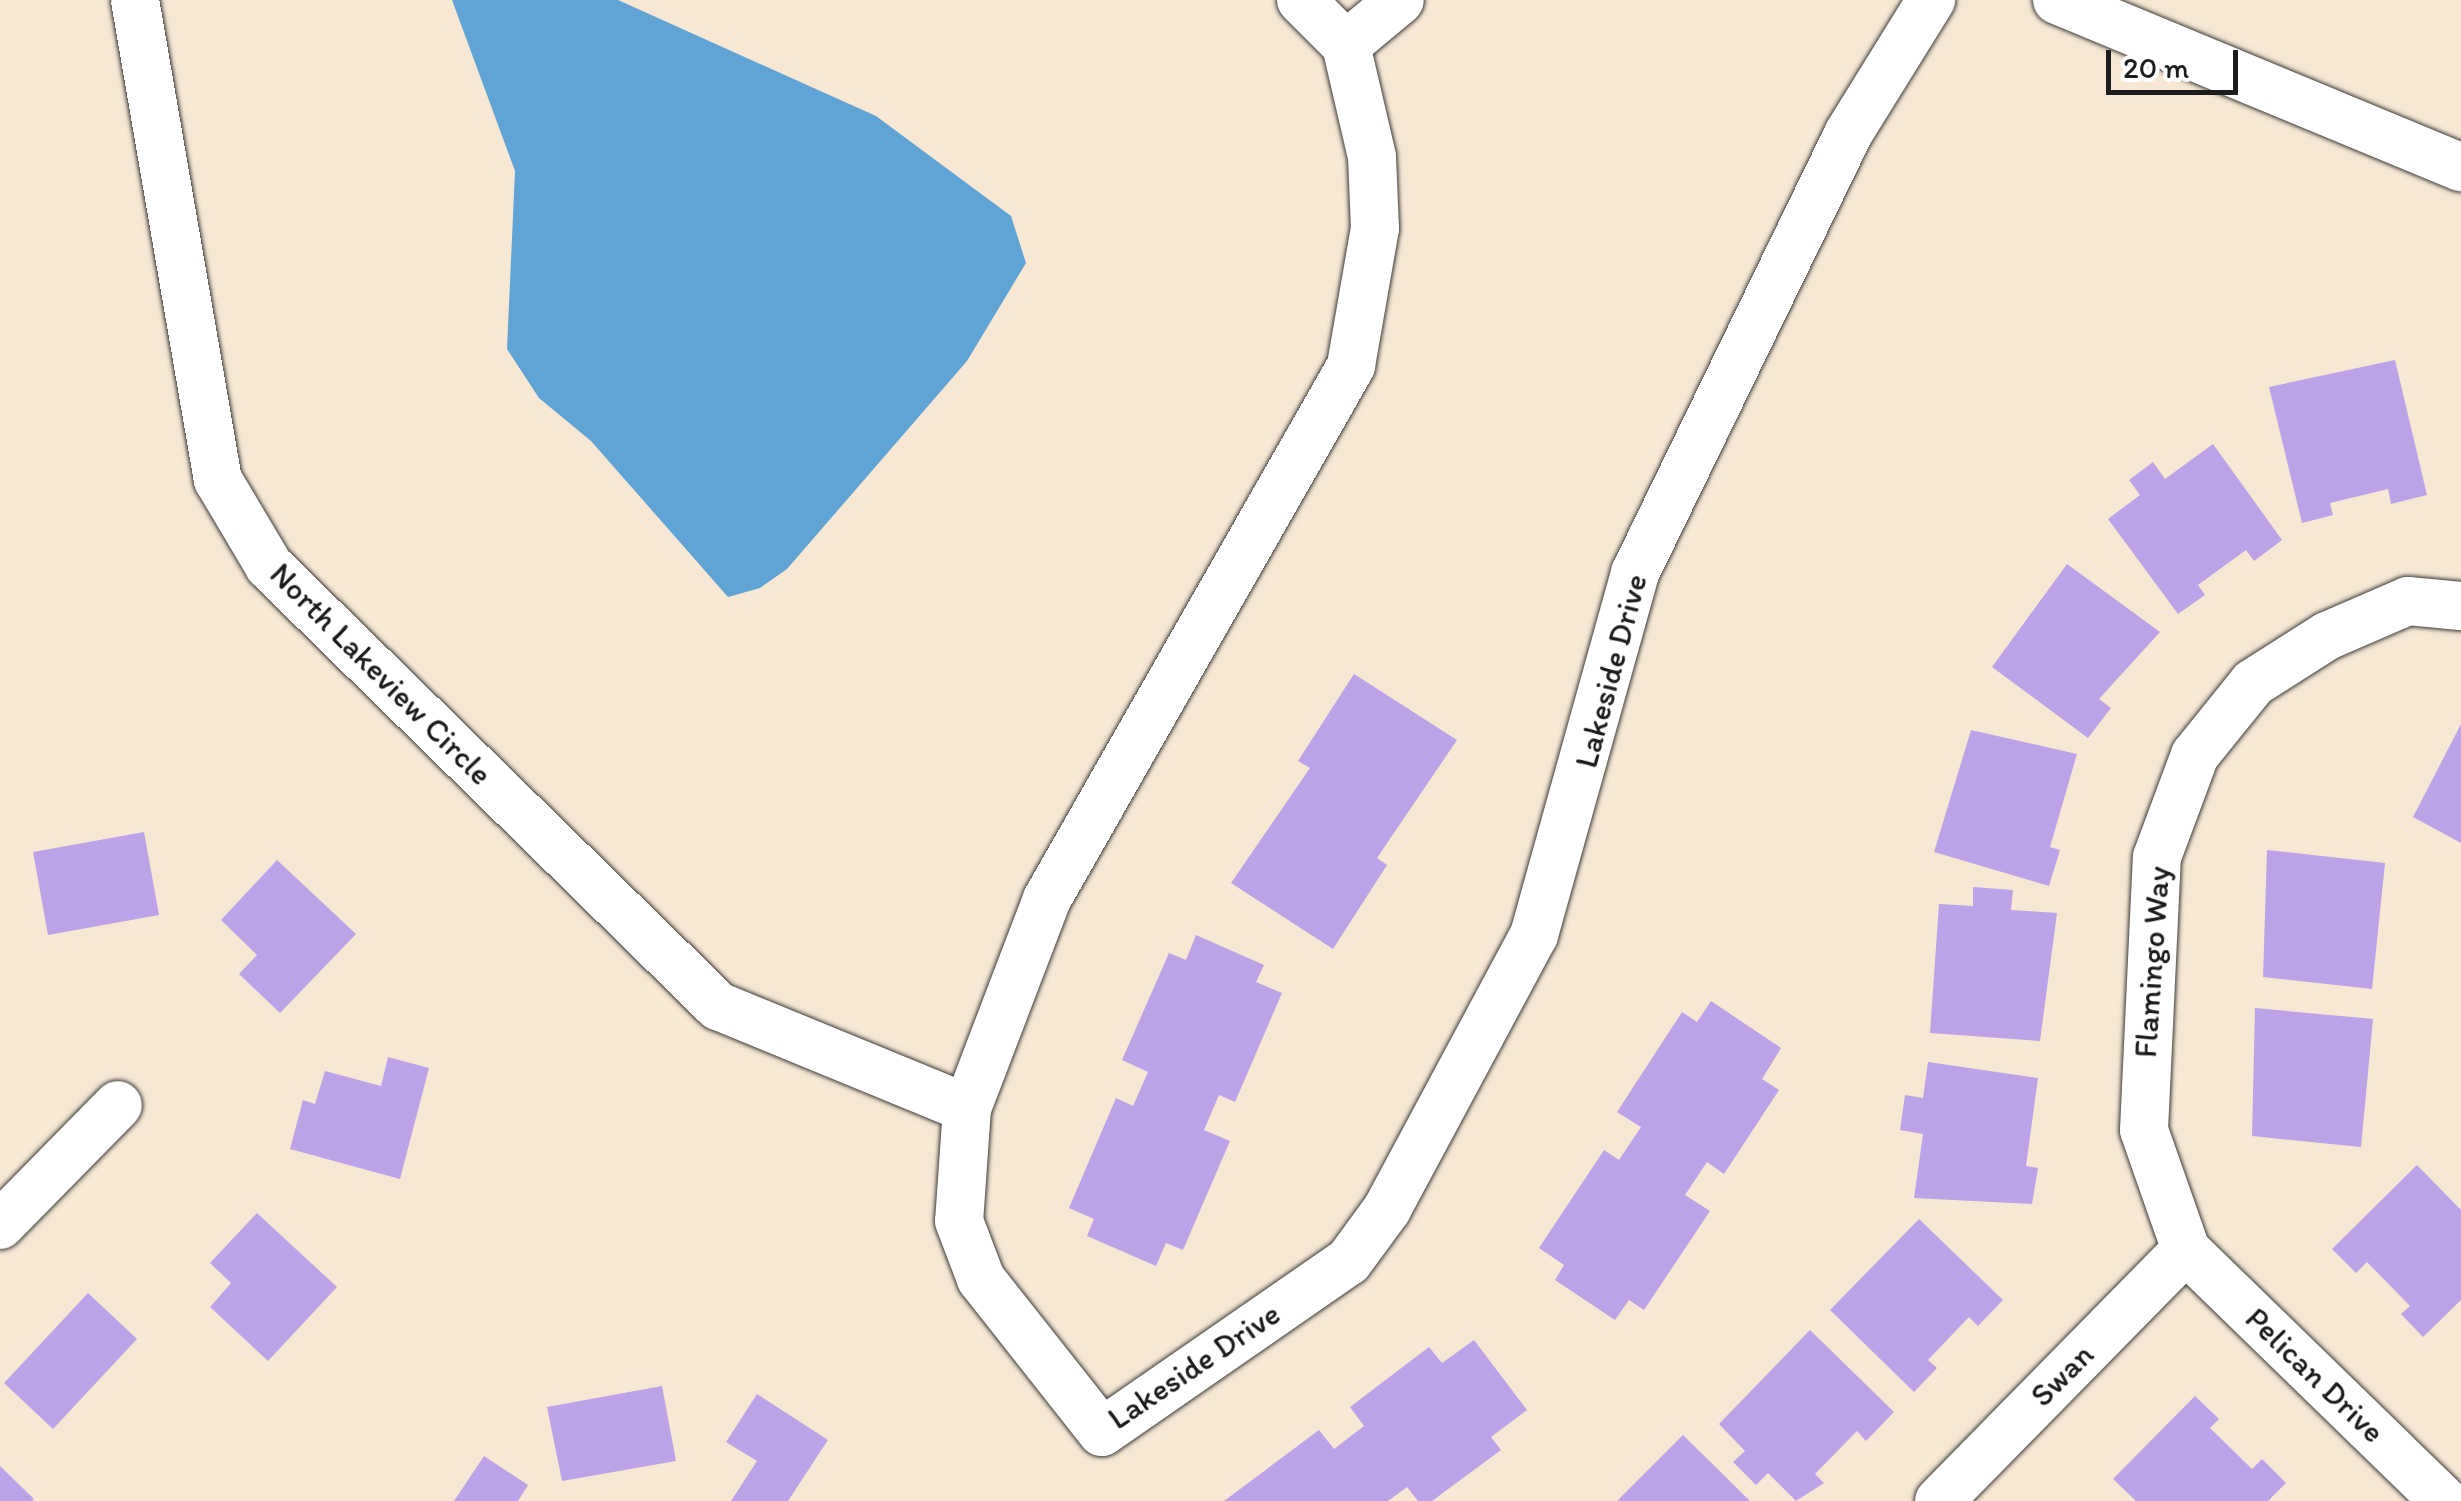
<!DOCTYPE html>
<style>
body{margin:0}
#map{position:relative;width:2461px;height:1501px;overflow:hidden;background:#f7e8d5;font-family:Itim,sans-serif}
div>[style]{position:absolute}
.water>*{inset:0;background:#60a3d5}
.building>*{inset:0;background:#bca2e7}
.roads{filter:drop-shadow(0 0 2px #3d3b38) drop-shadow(0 0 2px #3d3b38)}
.minor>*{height:48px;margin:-24px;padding:0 24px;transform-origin:24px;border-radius:24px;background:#fff}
span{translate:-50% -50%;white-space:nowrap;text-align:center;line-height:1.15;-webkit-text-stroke:9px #fff;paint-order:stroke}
.street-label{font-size:32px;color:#1c1c1c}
.scale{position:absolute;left:2106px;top:50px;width:132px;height:45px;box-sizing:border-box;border:5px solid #1c1c1c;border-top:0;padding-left:12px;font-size:30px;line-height:35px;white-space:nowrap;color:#1c1c1c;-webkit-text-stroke:8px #fff;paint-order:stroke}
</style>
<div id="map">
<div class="water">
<div style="clip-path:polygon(452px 0,618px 0,876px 116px,1011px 216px,1026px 263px,967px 361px,787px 569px,760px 588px,728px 597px,591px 441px,539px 398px,507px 349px,515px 171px)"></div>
</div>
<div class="building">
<div style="clip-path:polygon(2395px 360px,2427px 495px,2391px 504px,2388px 489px,2330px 503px,2333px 515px,2302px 523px,2269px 387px)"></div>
<div style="clip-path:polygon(2213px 444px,2282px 540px,2254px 561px,2246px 550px,2198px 585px,2205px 595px,2178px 614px,2108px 519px,2140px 495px,2129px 480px,2153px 462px,2165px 479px)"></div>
<div style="clip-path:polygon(2067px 564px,2160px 632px,2099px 699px,2111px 708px,2088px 738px,1992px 667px)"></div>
<div style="clip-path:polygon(1354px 674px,1457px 740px,1377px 858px,1387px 865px,1333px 949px,1231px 883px,1310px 768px,1298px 761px)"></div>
<div style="clip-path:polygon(2461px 724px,2461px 843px,2413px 817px)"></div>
<div style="clip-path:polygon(1971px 730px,2077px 754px,2050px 847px,2060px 850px,2049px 886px,1934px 852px)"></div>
<div style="clip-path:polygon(144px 832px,159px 915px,48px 935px,33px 852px)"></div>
<div style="clip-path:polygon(2267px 850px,2385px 863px,2372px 989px,2263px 977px)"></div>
<div style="clip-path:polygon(277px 860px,356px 934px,280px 1013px,239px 974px,257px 955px,221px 920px)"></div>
<div style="clip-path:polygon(1973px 887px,2013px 890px,2011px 910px,2057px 913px,2040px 1041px,1930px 1033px,1939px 904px,1973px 906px)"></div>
<div style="clip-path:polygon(1196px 935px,1264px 965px,1256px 982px,1282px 993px,1235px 1102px,1219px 1095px,1204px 1130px,1230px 1141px,1183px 1250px,1166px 1243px,1156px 1266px,1087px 1236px,1094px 1219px,1069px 1208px,1116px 1098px,1133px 1106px,1148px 1072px,1122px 1060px,1169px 953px,1186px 960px)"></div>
<div style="clip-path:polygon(1711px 1001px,1781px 1048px,1762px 1079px,1779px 1090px,1724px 1174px,1707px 1162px,1685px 1195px,1710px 1211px,1644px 1310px,1629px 1300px,1615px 1320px,1555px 1280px,1564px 1265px,1539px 1248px,1604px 1150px,1619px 1160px,1641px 1127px,1617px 1112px,1682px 1012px,1697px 1022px)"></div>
<div style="clip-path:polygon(2255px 1008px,2373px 1019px,2361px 1147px,2252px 1136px)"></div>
<div style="clip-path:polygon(388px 1057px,429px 1068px,400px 1179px,290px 1149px,303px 1100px,315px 1104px,325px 1071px,381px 1086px)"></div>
<div style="clip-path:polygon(1928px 1062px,2038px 1078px,2026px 1166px,2038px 1168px,2032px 1204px,1914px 1198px,1923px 1134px,1900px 1130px,1905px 1095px,1923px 1098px)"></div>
<div style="clip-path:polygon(2417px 1165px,2461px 1210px,2461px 1300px,2423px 1337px,2401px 1314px,2410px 1306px,2367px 1262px,2356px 1273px,2332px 1249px)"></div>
<div style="clip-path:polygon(257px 1213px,337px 1287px,268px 1361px,210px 1307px,231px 1283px,210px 1263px)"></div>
<div style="clip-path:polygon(1919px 1219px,2003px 1300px,1978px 1326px,1969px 1317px,1928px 1360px,1937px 1368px,1914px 1392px,1830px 1310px)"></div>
<div style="clip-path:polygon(88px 1293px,137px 1339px,53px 1429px,4px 1383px)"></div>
<div style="clip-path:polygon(1810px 1330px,1894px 1412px,1866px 1441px,1857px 1431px,1815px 1474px,1824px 1483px,1796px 1501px,1768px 1473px,1756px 1485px,1733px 1462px,1745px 1451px,1719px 1424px)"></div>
<div style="clip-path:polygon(1474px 1340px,1527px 1410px,1491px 1437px,1501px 1450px,1432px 1501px,1418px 1501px,1407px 1487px,1388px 1501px,1224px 1501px,1319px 1430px,1334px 1449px,1364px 1426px,1350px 1407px,1429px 1347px,1442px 1363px)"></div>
<div style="clip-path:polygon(662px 1386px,676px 1461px,562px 1481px,547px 1407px)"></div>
<div style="clip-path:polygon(757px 1394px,828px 1440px,788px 1501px,731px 1501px,757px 1461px,726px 1442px)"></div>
<div style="clip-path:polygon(2195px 1396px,2219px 1419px,2210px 1428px,2252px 1469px,2262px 1459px,2286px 1483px,2268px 1501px,2136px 1501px,2113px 1479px)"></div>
<div style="clip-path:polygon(1683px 1435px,1750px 1501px,1617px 1501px)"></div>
<div style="clip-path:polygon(484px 1456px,528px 1485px,518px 1501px,454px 1501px)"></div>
<div style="clip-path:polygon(0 1466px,34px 1499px,32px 1501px,0 1501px)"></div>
</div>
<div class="roads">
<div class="minor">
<div style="left:135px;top:0;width:487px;rotate:80.2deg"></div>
<div style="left:218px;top:480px;width:100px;rotate:59.3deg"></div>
<div style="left:269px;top:566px;width:629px;rotate:44.42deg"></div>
<div style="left:718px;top:1006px;width:269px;rotate:22.3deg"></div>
<div style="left:1301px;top:0;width:64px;rotate:45deg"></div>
<div style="left:1346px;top:45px;width:70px;rotate:-39.8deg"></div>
<div style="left:2057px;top:0;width:437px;rotate:22.5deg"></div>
<div style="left:1346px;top:45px;width:115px;rotate:76.9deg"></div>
<div style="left:1372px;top:157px;width:71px;rotate:87.6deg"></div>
<div style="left:1375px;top:228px;width:140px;rotate:99.9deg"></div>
<div style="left:1351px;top:366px;width:614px;rotate:119.7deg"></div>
<div style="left:1047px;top:899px;width:224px;rotate:110.9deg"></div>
<div style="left:967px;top:1108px;width:113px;rotate:94deg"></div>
<div style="left:959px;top:1221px;width:62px;rotate:69.2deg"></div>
<div style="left:981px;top:1279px;width:195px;rotate:51.7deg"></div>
<div style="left:1102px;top:1432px;width:300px;rotate:-34.7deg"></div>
<div style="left:1349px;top:1261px;width:64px;rotate:-53.8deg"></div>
<div style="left:1387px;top:1209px;width:311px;rotate:-61.8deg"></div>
<div style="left:1534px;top:935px;width:376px;rotate:-74.4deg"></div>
<div style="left:1635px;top:573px;width:488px;rotate:-64.1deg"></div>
<div style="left:1848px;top:134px;width:158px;rotate:-58.2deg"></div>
<div style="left:0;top:1225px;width:168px;rotate:-45.5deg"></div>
<div style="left:1939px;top:1501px;width:352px;rotate:-45.5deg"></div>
<div style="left:2444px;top:1501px;width:360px;rotate:-135.8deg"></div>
<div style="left:2186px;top:1250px;width:127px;rotate:-109.3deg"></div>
<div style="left:2144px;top:1130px;width:273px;rotate:-87.3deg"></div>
<div style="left:2157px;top:857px;width:109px;rotate:-69.6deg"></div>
<div style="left:2195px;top:755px;width:92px;rotate:-51.1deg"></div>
<div style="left:2253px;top:683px;width:88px;rotate:-32.4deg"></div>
<div style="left:2327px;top:636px;width:88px;rotate:-23.4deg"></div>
<div style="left:2408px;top:601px;width:53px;rotate:5.4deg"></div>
</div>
</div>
<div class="street-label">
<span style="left:1611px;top:671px;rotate:-75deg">Lakeside Drive</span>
<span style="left:381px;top:674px;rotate:45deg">North Lakeview Circle</span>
<span style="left:2152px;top:962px;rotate:-86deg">Flamingo Way</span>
<span style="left:1194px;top:1366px;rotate:-34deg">Lakeside Drive</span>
<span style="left:2062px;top:1375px;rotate:-45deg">Swan</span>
<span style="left:2315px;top:1375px;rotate:44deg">Pelican Drive</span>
</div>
<div class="scale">20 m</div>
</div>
